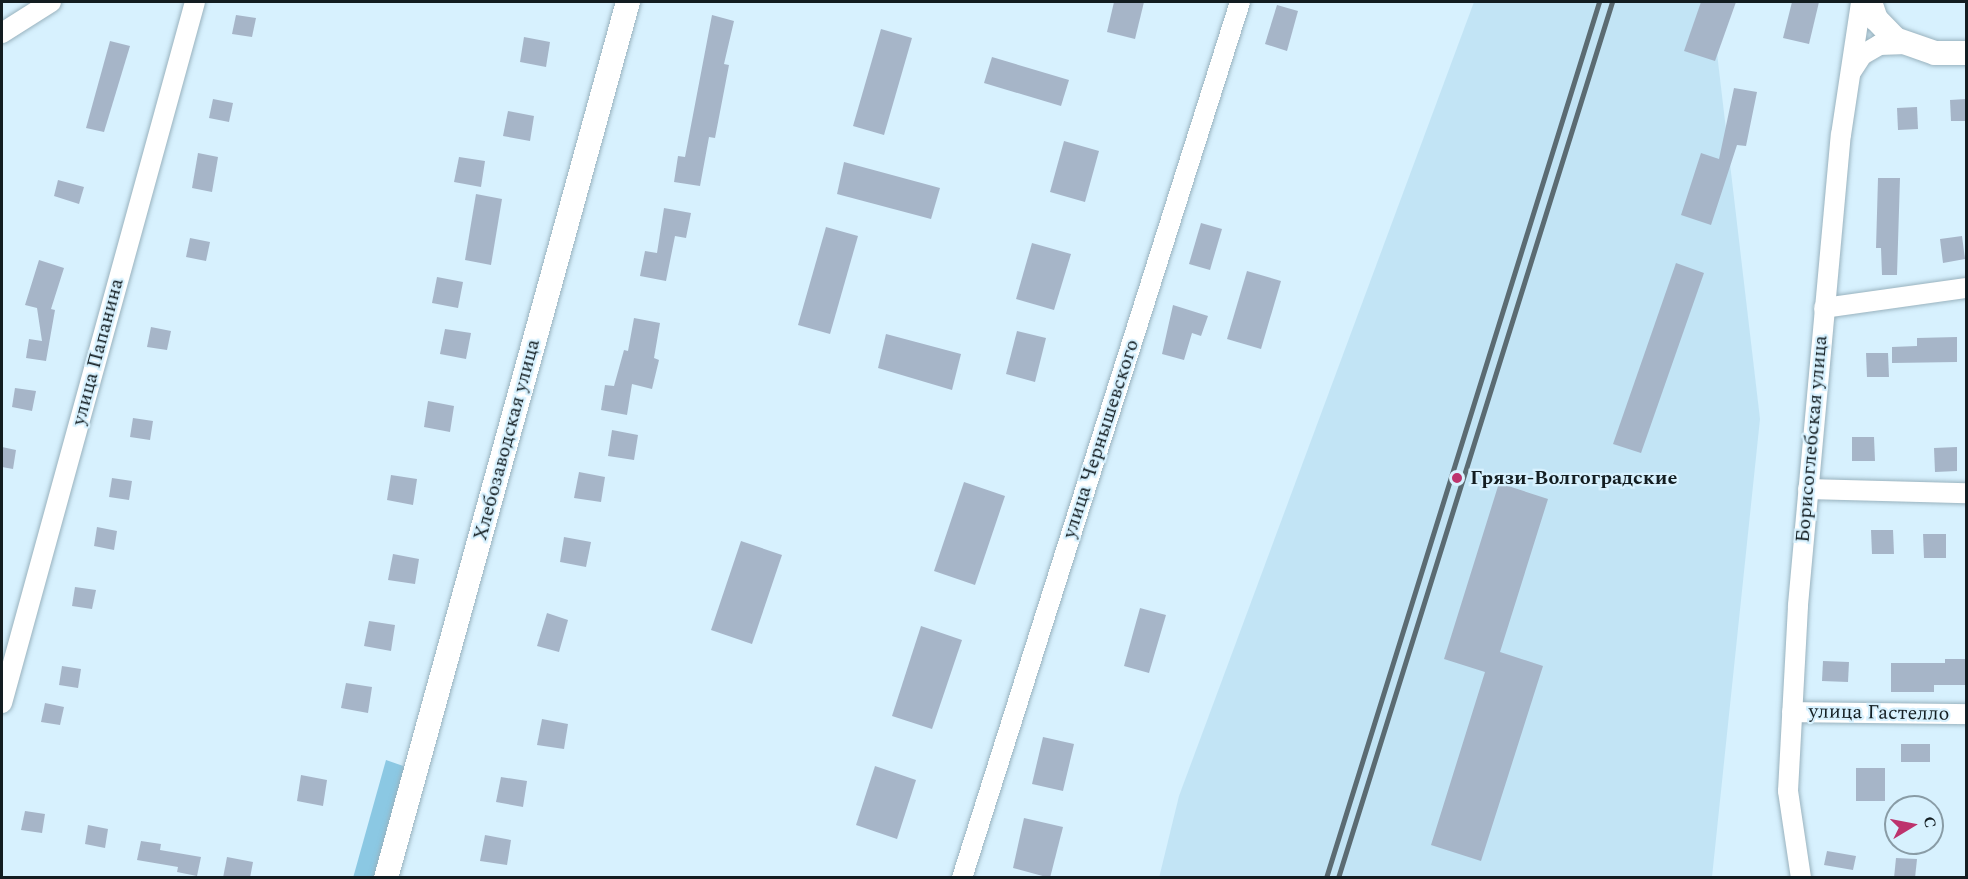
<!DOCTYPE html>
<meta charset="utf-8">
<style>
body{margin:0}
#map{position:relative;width:1968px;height:879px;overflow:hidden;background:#d7f1fe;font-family:Spectral,serif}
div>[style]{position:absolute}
.built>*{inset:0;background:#c2e4f5}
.green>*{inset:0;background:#8bc8e3}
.building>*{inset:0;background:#a6b5c8}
.roads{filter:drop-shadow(0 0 2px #99b2be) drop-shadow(0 0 2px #99b2be)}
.minor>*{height:20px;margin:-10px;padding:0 10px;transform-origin:10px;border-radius:10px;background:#fff}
.tertiary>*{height:24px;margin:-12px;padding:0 12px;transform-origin:12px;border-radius:12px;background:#fff}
.rail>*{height:4.5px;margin:-2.25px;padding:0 2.25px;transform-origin:2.25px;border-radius:2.25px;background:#5b6b72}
.dots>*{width:16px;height:16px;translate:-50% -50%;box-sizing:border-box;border:3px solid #d7f1fe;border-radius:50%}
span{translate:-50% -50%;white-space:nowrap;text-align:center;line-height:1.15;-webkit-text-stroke:4.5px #d7f1fe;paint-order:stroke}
.street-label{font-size:20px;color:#131d21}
.poi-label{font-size:20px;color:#131d21;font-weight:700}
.left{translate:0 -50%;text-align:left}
.frame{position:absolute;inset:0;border:3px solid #131d21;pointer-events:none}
.north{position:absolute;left:1884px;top:795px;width:60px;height:60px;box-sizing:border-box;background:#d7f1fe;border:2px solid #899ca6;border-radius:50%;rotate:80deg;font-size:16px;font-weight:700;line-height:24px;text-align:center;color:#131d21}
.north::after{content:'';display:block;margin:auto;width:21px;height:27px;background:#bd336d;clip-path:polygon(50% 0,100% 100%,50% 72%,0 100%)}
</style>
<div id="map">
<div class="built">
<div style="clip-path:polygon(1474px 2px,1711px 2px,1760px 419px,1712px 877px,1159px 878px,1179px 796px)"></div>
</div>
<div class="green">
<div style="clip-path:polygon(386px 760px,409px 768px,380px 877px,353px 878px)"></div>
</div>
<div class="building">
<div style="clip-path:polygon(1114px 2px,1144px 2px,1135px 39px,1107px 32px)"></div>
<div style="clip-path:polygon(1701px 2px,1736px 2px,1715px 61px,1684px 51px)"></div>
<div style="clip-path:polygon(1792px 2px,1819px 2px,1809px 44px,1783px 38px)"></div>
<div style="clip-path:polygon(1277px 5px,1298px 11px,1287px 51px,1265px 44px)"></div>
<div style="clip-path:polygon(236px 15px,256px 18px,252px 37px,232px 34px)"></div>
<div style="clip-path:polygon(712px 15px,734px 21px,724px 64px,729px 65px,715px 138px,709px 137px,700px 186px,674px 182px,678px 156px,685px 157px)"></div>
<div style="clip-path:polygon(881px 29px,912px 38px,884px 135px,853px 126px)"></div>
<div style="clip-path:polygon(524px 37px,550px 42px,546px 67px,520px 62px)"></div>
<div style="clip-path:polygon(110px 41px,130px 46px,104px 132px,86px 128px)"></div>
<div style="clip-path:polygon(992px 57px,1069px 80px,1061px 106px,984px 83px)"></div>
<div style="clip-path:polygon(1734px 88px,1757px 92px,1746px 146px,1737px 145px,1711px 225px,1681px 215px,1701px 153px,1719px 159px)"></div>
<div style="clip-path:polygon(213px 99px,233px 103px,229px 122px,209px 118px)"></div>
<div style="clip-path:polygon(1966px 99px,1966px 121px,1951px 121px,1950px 100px)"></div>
<div style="clip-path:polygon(1917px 107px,1918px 129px,1898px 130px,1897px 108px)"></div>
<div style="clip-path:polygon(508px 111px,534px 116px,530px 141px,503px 136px)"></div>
<div style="clip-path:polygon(1064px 141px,1099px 151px,1085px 202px,1050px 192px)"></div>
<div style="clip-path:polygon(198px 153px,218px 157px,212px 192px,192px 188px)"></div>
<div style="clip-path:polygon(459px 157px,485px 161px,481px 187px,454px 182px)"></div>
<div style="clip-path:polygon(844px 162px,940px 188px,931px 219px,837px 194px)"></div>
<div style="clip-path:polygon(1878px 178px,1900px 178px,1897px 275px,1882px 275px,1881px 248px,1876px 248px)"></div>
<div style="clip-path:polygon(58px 180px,84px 187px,79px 204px,54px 196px)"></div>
<div style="clip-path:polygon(476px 194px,502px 199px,491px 265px,465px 260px)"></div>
<div style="clip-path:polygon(664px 208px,691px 213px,686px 238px,675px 236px,666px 281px,640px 276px,645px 251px,657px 253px)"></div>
<div style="clip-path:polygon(1201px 223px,1222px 229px,1210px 270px,1189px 264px)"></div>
<div style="clip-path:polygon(826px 227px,858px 236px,830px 334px,798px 325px)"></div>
<div style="clip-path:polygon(1962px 236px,1965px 259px,1943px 263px,1940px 239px)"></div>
<div style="clip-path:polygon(190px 238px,210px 242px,206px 261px,186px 257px)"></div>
<div style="clip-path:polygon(1032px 243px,1071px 254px,1054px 310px,1016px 299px)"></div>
<div style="clip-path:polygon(39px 260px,64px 268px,51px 309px,55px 310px,46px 361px,26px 358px,29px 339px,42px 341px,37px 308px,25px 305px)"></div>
<div style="clip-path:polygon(1676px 263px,1704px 273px,1641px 453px,1613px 444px)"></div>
<div style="clip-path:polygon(1247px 271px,1281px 281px,1261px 349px,1227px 339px)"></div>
<div style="clip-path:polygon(437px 277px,463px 282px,458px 308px,432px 303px)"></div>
<div style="clip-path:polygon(1173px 305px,1208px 316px,1201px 336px,1192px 333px,1184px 360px,1162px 354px)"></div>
<div style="clip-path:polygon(634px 318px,660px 323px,654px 358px,659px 360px,652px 389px,632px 384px,627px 415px,601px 410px,605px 385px,614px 386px,624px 350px,628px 351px)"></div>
<div style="clip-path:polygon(151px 327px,171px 331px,167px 350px,147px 347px)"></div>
<div style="clip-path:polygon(445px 329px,471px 333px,466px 359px,440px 354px)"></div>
<div style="clip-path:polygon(1017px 331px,1046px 338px,1035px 382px,1006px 374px)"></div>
<div style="clip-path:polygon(886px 334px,961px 354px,952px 390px,878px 368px)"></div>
<div style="clip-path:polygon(1957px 337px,1957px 362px,1892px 363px,1892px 347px,1917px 346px,1917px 338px)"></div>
<div style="clip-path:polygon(1866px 353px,1888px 353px,1889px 377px,1867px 377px)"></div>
<div style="clip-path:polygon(15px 388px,36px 391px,32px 411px,12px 407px)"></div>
<div style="clip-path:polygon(428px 401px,454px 406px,450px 432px,424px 427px)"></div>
<div style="clip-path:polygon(133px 418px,153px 421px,150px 440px,130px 437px)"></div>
<div style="clip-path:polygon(612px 430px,638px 435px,634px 460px,608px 456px)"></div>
<div style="clip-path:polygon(1852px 437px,1874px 437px,1875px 461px,1852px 461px)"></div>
<div style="clip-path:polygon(2px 447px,16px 450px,13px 469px,2px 467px)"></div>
<div style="clip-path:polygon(1957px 447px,1957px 471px,1935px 472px,1934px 448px)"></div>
<div style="clip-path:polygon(579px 472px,605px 477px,601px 502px,574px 498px)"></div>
<div style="clip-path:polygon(391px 475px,417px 479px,413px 505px,387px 500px)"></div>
<div style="clip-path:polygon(112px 478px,132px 481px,129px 500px,109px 497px)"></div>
<div style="clip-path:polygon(964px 482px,1005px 496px,975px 585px,934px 571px)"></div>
<div style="clip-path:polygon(1499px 483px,1548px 499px,1500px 652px,1543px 666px,1481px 861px,1431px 845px,1485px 672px,1444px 659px)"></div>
<div style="clip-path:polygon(97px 527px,117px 531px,114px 550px,94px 546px)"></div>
<div style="clip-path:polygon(1871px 530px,1893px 530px,1894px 554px,1872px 554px)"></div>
<div style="clip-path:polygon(1923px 534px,1946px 534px,1946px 558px,1924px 558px)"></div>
<div style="clip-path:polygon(564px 537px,591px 542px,586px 567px,560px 562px)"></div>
<div style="clip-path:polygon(741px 541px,782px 555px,752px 644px,711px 630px)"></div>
<div style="clip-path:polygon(393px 554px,419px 559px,415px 584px,388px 580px)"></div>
<div style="clip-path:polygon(75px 587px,96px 590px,92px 609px,72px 606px)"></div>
<div style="clip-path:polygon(1140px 608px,1166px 615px,1149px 673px,1124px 666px)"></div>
<div style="clip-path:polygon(547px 613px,568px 620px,559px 652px,537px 646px)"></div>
<div style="clip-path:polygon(369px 621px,395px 625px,391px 651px,364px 646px)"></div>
<div style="clip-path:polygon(921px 626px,962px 640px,932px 729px,892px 716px)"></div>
<div style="clip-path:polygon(1945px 659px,1966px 659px,1966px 685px,1934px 685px,1934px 692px,1891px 692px,1891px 663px,1945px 663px)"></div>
<div style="clip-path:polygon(1823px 661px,1849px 662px,1848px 682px,1822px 681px)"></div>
<div style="clip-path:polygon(62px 666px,81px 669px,78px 688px,59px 685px)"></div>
<div style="clip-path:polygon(346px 683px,372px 687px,368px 713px,341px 708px)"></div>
<div style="clip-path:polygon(45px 703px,64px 707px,60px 725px,41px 722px)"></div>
<div style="clip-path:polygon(542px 719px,568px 724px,564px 749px,537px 745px)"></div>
<div style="clip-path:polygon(1043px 737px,1074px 744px,1063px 791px,1032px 784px)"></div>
<div style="clip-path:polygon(1901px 744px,1930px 744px,1930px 762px,1901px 762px)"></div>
<div style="clip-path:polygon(875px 766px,916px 780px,897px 839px,856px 825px)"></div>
<div style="clip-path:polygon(1856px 768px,1885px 768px,1885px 801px,1856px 801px)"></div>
<div style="clip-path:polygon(301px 775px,327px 780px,323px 806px,297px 801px)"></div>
<div style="clip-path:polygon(501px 777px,527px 781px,523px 807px,496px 802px)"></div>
<div style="clip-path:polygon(25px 811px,45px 814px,42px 833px,21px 830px)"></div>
<div style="clip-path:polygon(1024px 818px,1063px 827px,1050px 878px,1013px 868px)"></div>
<div style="clip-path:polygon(88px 825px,108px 829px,105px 848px,85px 844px)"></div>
<div style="clip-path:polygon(485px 835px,511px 840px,507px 865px,480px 861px)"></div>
<div style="clip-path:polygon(141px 841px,161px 844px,160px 850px,201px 857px,197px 876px,177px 872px,178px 867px,137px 860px)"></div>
<div style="clip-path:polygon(1827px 851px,1856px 856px,1853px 870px,1824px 865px)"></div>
<div style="clip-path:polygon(227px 857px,253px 862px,250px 878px,223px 878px)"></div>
<div style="clip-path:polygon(1896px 858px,1917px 859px,1915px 878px,1894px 878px)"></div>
</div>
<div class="roads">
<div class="minor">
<div style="left:2px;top:33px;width:58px;rotate:-32.3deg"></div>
<div style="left:1851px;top:72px;width:20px;rotate:-57deg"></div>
<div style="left:1862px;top:55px;width:20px;rotate:-30deg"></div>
<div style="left:1879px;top:45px;width:28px;rotate:-2deg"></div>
<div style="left:1824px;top:308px;width:143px;rotate:-8deg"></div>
<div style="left:1808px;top:489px;width:158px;rotate:1.5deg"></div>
<div style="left:2px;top:703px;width:727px;rotate:-74.61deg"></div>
<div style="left:1792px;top:712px;width:174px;rotate:0.7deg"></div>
<div style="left:962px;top:878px;width:919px;rotate:-72.39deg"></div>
<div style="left:1801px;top:878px;width:88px;rotate:-98.5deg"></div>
<div style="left:1788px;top:791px;width:186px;rotate:-86.9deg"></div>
<div style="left:1798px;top:605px;width:472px;rotate:-84.8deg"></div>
<div style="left:1841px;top:135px;width:134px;rotate:-81.4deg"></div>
</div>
<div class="tertiary">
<div style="left:1870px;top:2px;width:18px;rotate:71deg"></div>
<div style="left:1876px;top:19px;width:28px;rotate:46deg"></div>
<div style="left:1895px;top:39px;width:42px;rotate:19.3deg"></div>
<div style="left:1935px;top:53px;width:31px"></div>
<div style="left:386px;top:878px;width:909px;rotate:-74.56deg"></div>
</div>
</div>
<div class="rail">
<div style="left:1326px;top:878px;width:918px;rotate:-72.69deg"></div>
<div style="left:1338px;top:878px;width:918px;rotate:-72.63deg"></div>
</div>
<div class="dots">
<div style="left:1457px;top:478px;background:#bd336d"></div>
</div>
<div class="street-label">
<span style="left:98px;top:352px;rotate:-75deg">улица Папанина</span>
<span style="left:1101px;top:439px;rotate:-72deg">улица Чернышевского</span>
<span style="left:1812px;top:439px;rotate:-85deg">Борисоглебская улица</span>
<span style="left:507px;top:440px;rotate:-75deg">Хлебозаводская улица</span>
<span style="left:1879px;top:713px;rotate:1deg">улица Гастелло</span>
</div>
<div class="poi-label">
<span class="left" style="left:1470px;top:478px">Грязи-Волгоградские</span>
</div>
<div class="frame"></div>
<div class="north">С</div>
</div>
